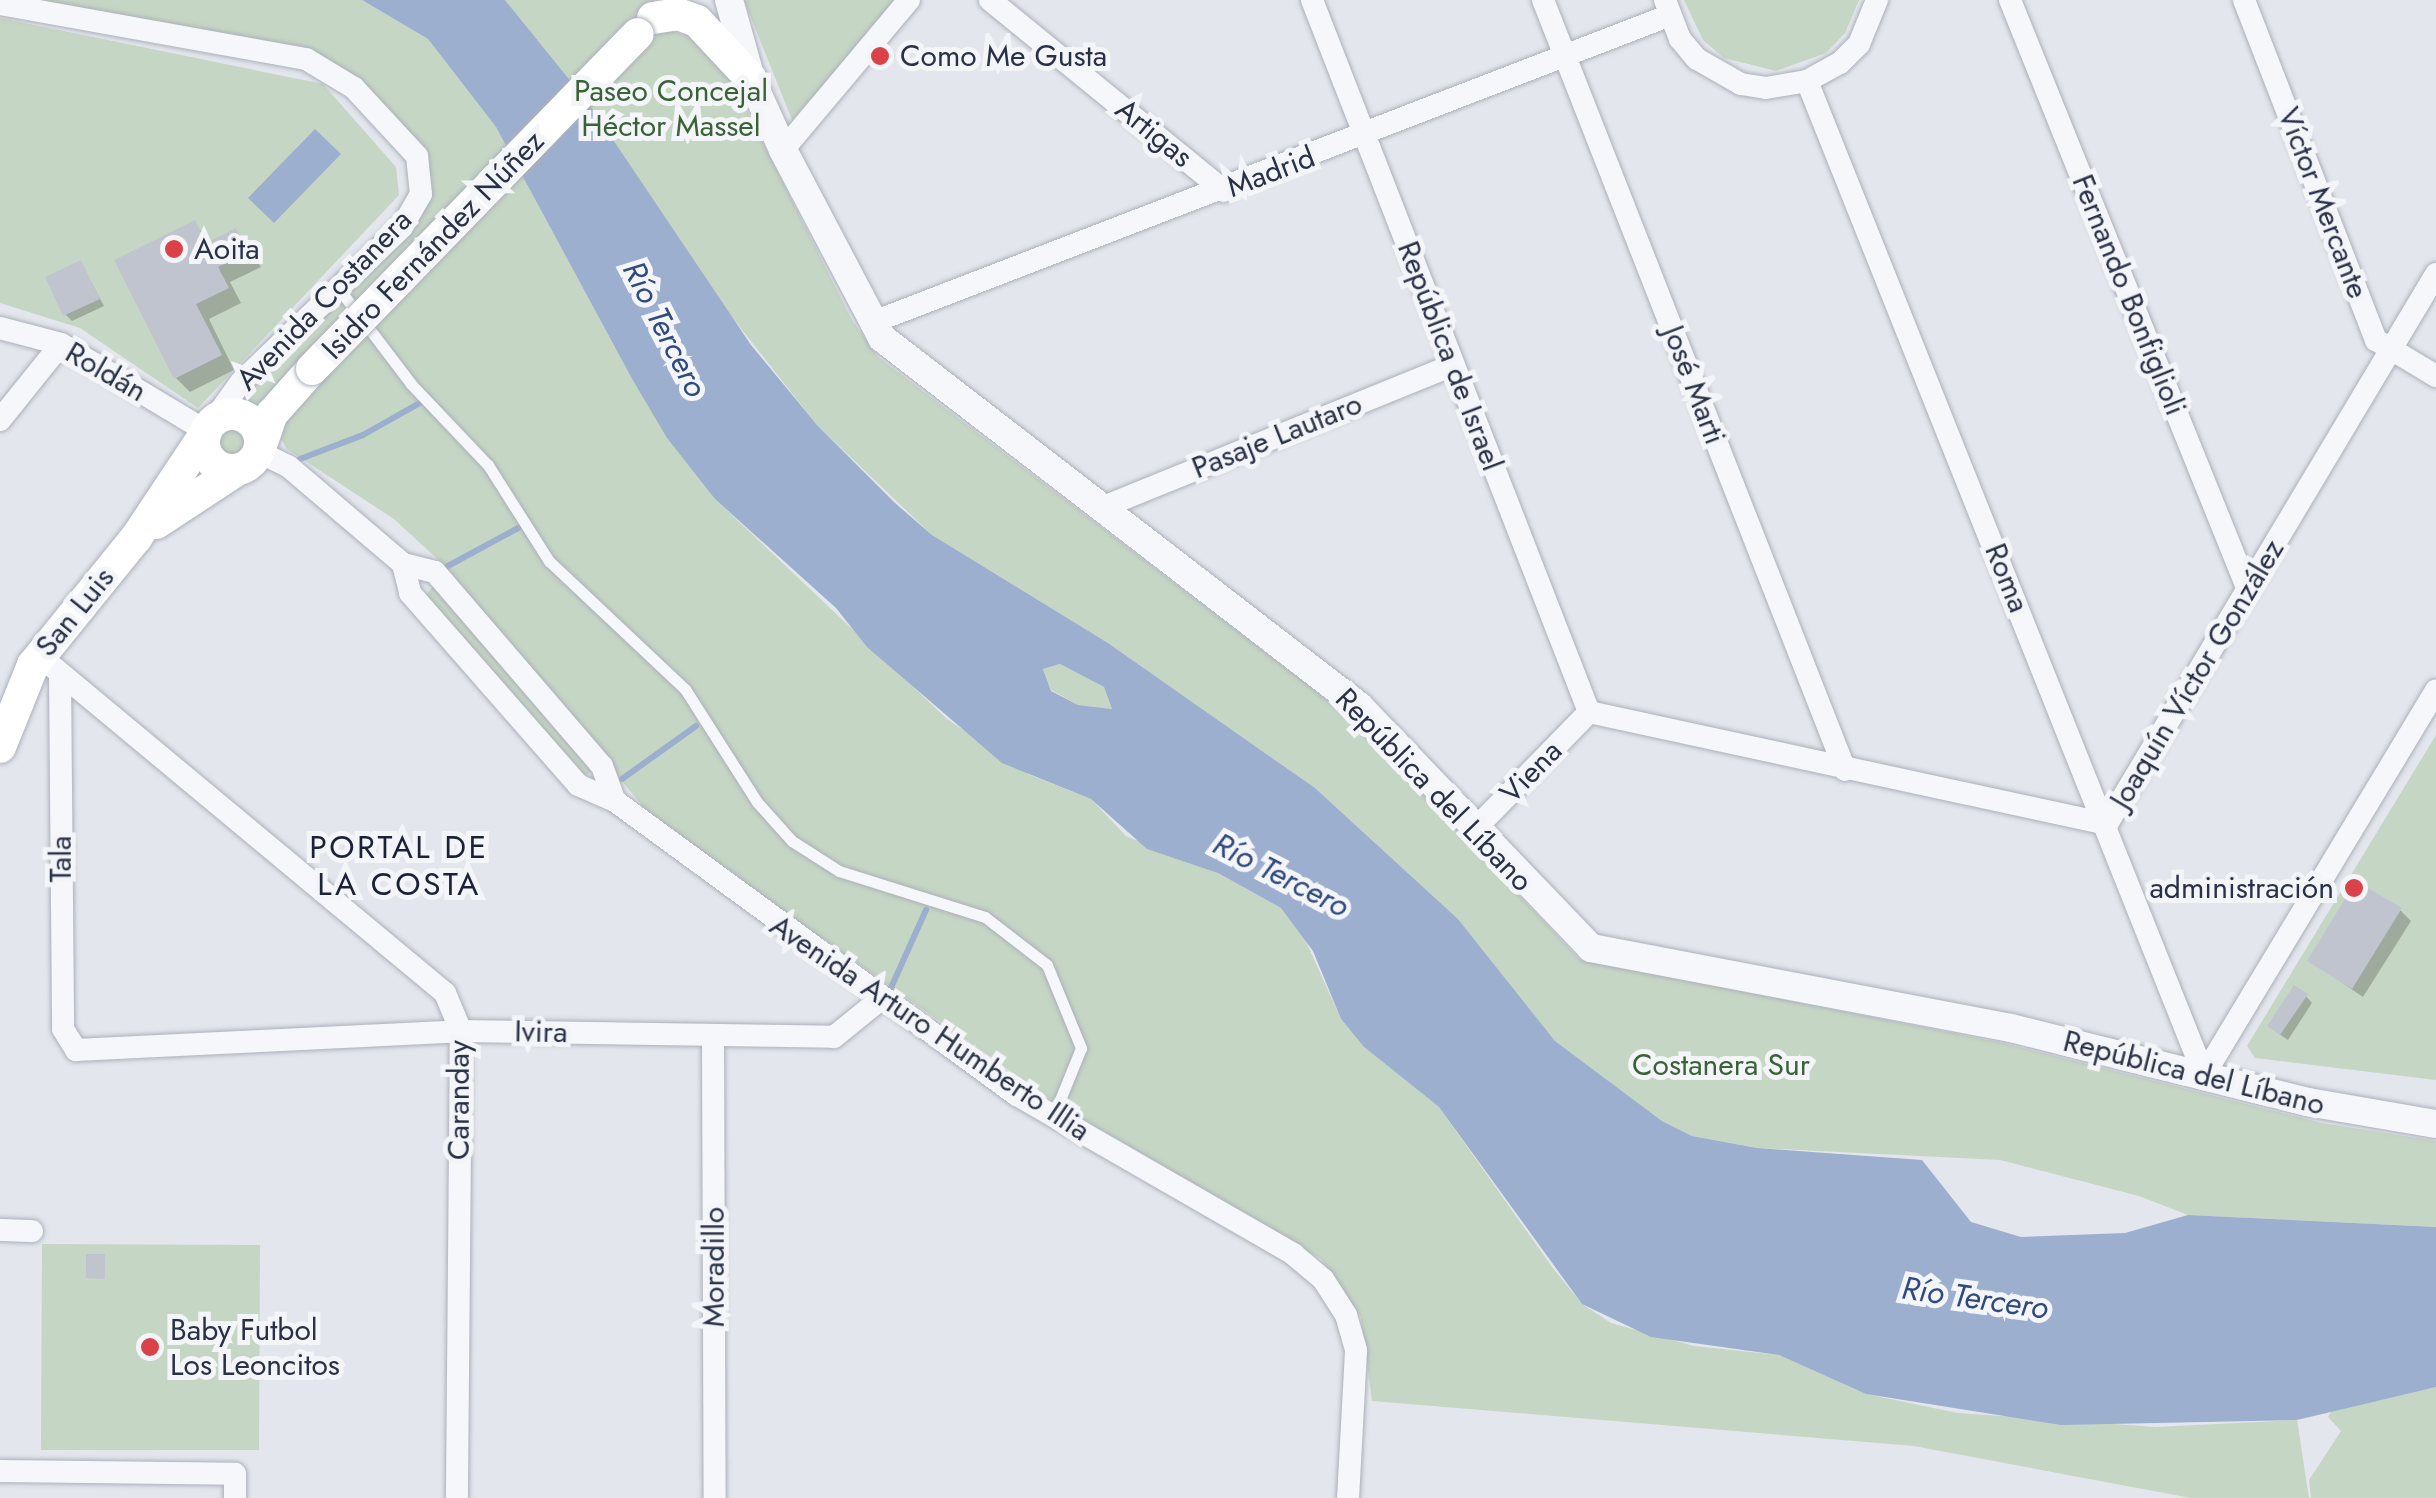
<!DOCTYPE html>
<meta charset="utf-8">
<style>
body{margin:0}
#map{position:relative;width:2436px;height:1498px;overflow:hidden;background:#e3e6ec;font-family:Jost,sans-serif}
div>[style]{position:absolute}
.green>*{inset:0;background:#c6d6c4}
.round{border-radius:50%}
.water>*{inset:0;background:#9cafce}
.shadow>*{inset:0;background:#0003}
.stream>*{height:6px;margin:-3px;padding:0 3px;transform-origin:3px;border-radius:3px;background:#9cafce}
.building>*{inset:0;background:#c0c4cf}
.roads{filter:drop-shadow(0 0 2px #abb0ba) drop-shadow(0 0 2px #abb0ba)}
.service>*{height:11px;margin:-5.5px;padding:0 5.5px;transform-origin:5.5px;border-radius:5.5px;background:#f6f7fa}
.minor>*{height:22px;margin:-11px;padding:0 11px;transform-origin:11px;border-radius:11px;background:#f6f7fa}
.tertiary>*{height:28px;margin:-14px;padding:0 14px;transform-origin:14px;border-radius:14px;background:#f6f7fa}
.secondary>*{height:32px;margin:-16px;padding:0 16px;transform-origin:16px;border-radius:16px;background:#fff}
.secondary>.ring{margin:-16px;padding:0;box-sizing:content-box;background:none;border:32px solid #fff;border-radius:50%}
.bridges{filter:drop-shadow(0 0 2px #abb0ba) drop-shadow(0 0 2px #abb0ba)}
.secondary-bridge>*{height:32px;margin:-16px;padding:0 16px;transform-origin:16px;border-radius:16px;background:#fff}
.dots>*{width:28px;height:28px;translate:-50% -50%;box-sizing:border-box;border:5px solid #f3f5f9;border-radius:50%}
span{translate:-50% -50%;white-space:nowrap;text-align:center;line-height:1.15;-webkit-text-stroke:10px #f3f5f9;paint-order:stroke}
.poi-label{font-size:30px;color:#293146}
.left{translate:0 -50%;text-align:left}
.right{translate:-100% -50%;text-align:right}
.park-label{font-size:30px;color:#396236}
.street-label{font-size:30px;color:#293146}
.water-label{font-size:32px;color:#304a7d;font-style:italic}
.neighbourhood-label{font-size:32px;color:#1b2237;letter-spacing:2.5px}
</style>
<div id="map">
<div class="green">
<div style="clip-path:polygon(10px 0,362px 0,428px 39px,496px 127px,631px 377px,715px 499px,947px 719px,1030px 775px,1091px 799px,1126px 836px,1218px 873px,1281px 908px,1299px 926px,1341px 1019px,1364px 1047px,1439px 1107px,1552px 1267px,1582px 1304px,1611px 1323px,1694px 1346px,1779px 1355px,1866px 1394px,1958px 1413px,2156px 1427px,2297px 1420px,2309px 1498px,2191px 1498px,1914px 1446px,1372px 1401px,1361px 1317px,1321px 1259px,1059px 1105px,654px 820px,446px 567px,394px 519px,287px 449px,262px 405px,246px 402px,245px 391px,430px 184px,347px 72px)"></div>
<div style="clip-path:polygon(505px 0,655px 0,573px 87px)"></div>
<div style="clip-path:polygon(744px 0,900px 0,792px 120px)"></div>
<div style="clip-path:polygon(1684px 0,1859px 0,1845px 33px,1826px 53px,1776px 71px,1724px 58px,1703px 40px)"></div>
<div style="clip-path:polygon(0 18px,323px 84px,396px 167px,399px 195px,198px 408px,80px 328px,0 303px)"></div>
<div style="clip-path:polygon(671px 31px,689px 36px,731px 79px,852px 320px,878px 357px,1353px 719px,1579px 959px,2003px 1043px,2322px 1123px,2436px 1141px,2436px 1227px,2188px 1215px,2139px 1196px,2000px 1160px,1757px 1148px,1692px 1136px,1662px 1121px,1555px 1041px,1458px 919px,1315px 788px,1108px 643px,932px 535px,817px 425px,720px 302px,589px 104px,653px 33px)"></div>
<div class="round" style="left:214px;top:423px;width:36px;height:36px"></div>
<div style="clip-path:polygon(434px 585px,591px 769px,589px 774px,581px 774px,426px 595px)"></div>
<div style="clip-path:polygon(1060px 664px,1104px 687px,1112px 709px,1078px 705px,1051px 690px,1043px 669px)"></div>
<div style="clip-path:polygon(2436px 735px,2436px 1080px,2255px 1058px,2247px 1046px)"></div>
<div style="clip-path:polygon(42px 1244px,260px 1245px,259px 1450px,41px 1450px)"></div>
<div style="clip-path:polygon(2436px 1387px,2436px 1498px,2311px 1498px,2309px 1480px,2341px 1431px,2328px 1417px,2333px 1408px)"></div>
</div>
<div class="water">
<div style="clip-path:polygon(evenodd,362px 0,505px 0,589px 104px,751px 345px,817px 425px,895px 503px,932px 535px,1108px 643px,1315px 788px,1458px 919px,1555px 1041px,1662px 1121px,1692px 1136px,1757px 1148px,1922px 1160px,1971px 1222px,2021px 1237px,2125px 1233px,2188px 1215px,2436px 1227px,2436px 1387px,2297px 1420px,2061px 1425px,1866px 1394px,1779px 1355px,1651px 1337px,1582px 1304px,1439px 1107px,1364px 1047px,1341px 1019px,1313px 951px,1281px 908px,1218px 873px,1147px 849px,1091px 799px,1002px 763px,867px 647px,836px 608px,715px 499px,667px 438px,631px 377px,496px 127px,428px 39px,362px 0,1060px 664px,1104px 687px,1112px 709px,1078px 705px,1051px 691px,1043px 669px,1060px 664px)"></div>
<div style="clip-path:polygon(315px 129px,341px 154px,274px 223px,248px 198px)"></div>
</div>
<div class="shadow">
<div style="clip-path:polygon(194px 223px,211px 243px,235px 231px,261px 267px,230px 282px,241px 303px,209px 319px,234px 370px,190px 392px,176px 378px)"></div>
<div style="clip-path:polygon(81px 263px,104px 306px,72px 321px,65px 314px)"></div>
<div style="clip-path:polygon(2400px 910px,2411px 921px,2363px 997px,2310px 961px)"></div>
<div style="clip-path:polygon(2306px 996px,2312px 1003px,2288px 1040px,2276px 1032px)"></div>
</div>
<div class="stream">
<div style="left:300px;top:459px;width:67px;rotate:-20.9deg"></div>
<div style="left:363px;top:435px;width:71px;rotate:-29.4deg"></div>
<div style="left:446px;top:567px;width:82px;rotate:-28.4deg"></div>
<div style="left:622px;top:779px;width:91px;rotate:-35.6deg"></div>
<div style="left:890px;top:990px;width:88px;rotate:-65.8deg"></div>
</div>
<div class="building">
<div style="clip-path:polygon(195px 220px,206px 243px,236px 228px,248px 252px,218px 267px,229px 288px,196px 304px,222px 355px,174px 379px,114px 260px)"></div>
<div style="clip-path:polygon(81px 260px,100px 299px,63px 316px,45px 277px)"></div>
<div style="clip-path:polygon(2356px 881px,2402px 908px,2352px 989px,2307px 961px)"></div>
<div style="clip-path:polygon(2294px 985px,2308px 994px,2280px 1035px,2267px 1026px)"></div>
<div style="clip-path:polygon(86px 1254px,105px 1254px,105px 1279px,86px 1278px)"></div>
</div>
<div class="roads">
<div class="service">
<div style="left:339px;top:289px;width:119px;rotate:52.8deg"></div>
<div style="left:411px;top:384px;width:112px;rotate:46.5deg"></div>
<div style="left:488px;top:465px;width:114px;rotate:57.6deg"></div>
<div style="left:549px;top:561px;width:187px;rotate:43.3deg"></div>
<div style="left:685px;top:689px;width:134px;rotate:57.5deg"></div>
<div style="left:757px;top:802px;width:52px;rotate:48.1deg"></div>
<div style="left:792px;top:841px;width:56px;rotate:32.6deg"></div>
<div style="left:839px;top:871px;width:153px;rotate:17.5deg"></div>
<div style="left:985px;top:917px;width:78px;rotate:37.7deg"></div>
<div style="left:1047px;top:965px;width:90px;rotate:67.7deg"></div>
<div style="left:1081px;top:1048px;width:74px;rotate:112.1deg"></div>
</div>
<div class="minor">
<div style="left:990px;top:0;width:302px;rotate:39.2deg"></div>
<div style="left:1312px;top:0;width:764px;rotate:68.74deg"></div>
<div style="left:1543px;top:0;width:827px;rotate:68.58deg"></div>
<div style="left:1665px;top:0;width:42px;rotate:69deg"></div>
<div style="left:1680px;top:39px;width:26px;rotate:50deg"></div>
<div style="left:1697px;top:59px;width:51px;rotate:29.6deg"></div>
<div style="left:1741px;top:84px;width:25px;rotate:9deg"></div>
<div style="left:1766px;top:88px;width:42px;rotate:-9.7deg"></div>
<div style="left:1807px;top:81px;width:38px;rotate:-29deg"></div>
<div style="left:1840px;top:63px;width:27px;rotate:-45deg"></div>
<div style="left:1859px;top:44px;width:48px;rotate:-67.8deg"></div>
<div style="left:2010px;top:0;width:636px;rotate:68.03deg"></div>
<div style="left:2244px;top:0;width:365px;rotate:68.8deg"></div>
<div style="left:2376px;top:340px;width:70px;rotate:31deg"></div>
<div style="left:0;top:4px;width:311px;rotate:10.2deg"></div>
<div style="left:306px;top:59px;width:56px;rotate:31.1deg"></div>
<div style="left:354px;top:88px;width:93px;rotate:47.2deg"></div>
<div style="left:417px;top:156px;width:38px;rotate:84deg"></div>
<div style="left:421px;top:194px;width:38px;rotate:120deg"></div>
<div style="left:402px;top:227px;width:223px;rotate:136.1deg"></div>
<div style="left:241px;top:382px;width:48px;rotate:125.7deg"></div>
<div style="left:1807px;top:81px;width:1070px;rotate:68.23deg"></div>
<div style="left:783px;top:150px;width:196px;rotate:-50deg"></div>
<div style="left:871px;top:323px;width:854px;rotate:-21.07deg"></div>
<div style="left:0;top:328px;width:63px;rotate:14.7deg"></div>
<div style="left:61px;top:344px;width:169px;rotate:31deg"></div>
<div style="left:0;top:420px;width:97px;rotate:-51.2deg"></div>
<div style="left:259px;top:452px;width:32px;rotate:26deg"></div>
<div style="left:288px;top:466px;width:151px;rotate:40.4deg"></div>
<div style="left:403px;top:564px;width:33px;rotate:14deg"></div>
<div style="left:435px;top:572px;width:256px;rotate:49.3deg"></div>
<div style="left:602px;top:766px;width:37px;rotate:70deg"></div>
<div style="left:1101px;top:508px;width:380px;rotate:-22.1deg"></div>
<div style="left:403px;top:564px;width:30px;rotate:76deg"></div>
<div style="left:410px;top:593px;width:255px;rotate:48.8deg"></div>
<div style="left:578px;top:785px;width:40px;rotate:23.4deg"></div>
<div style="left:615px;top:801px;width:498px;rotate:36.2deg"></div>
<div style="left:1017px;top:1095px;width:319px;rotate:29.9deg"></div>
<div style="left:1293px;top:1254px;width:39px;rotate:40deg"></div>
<div style="left:1323px;top:1279px;width:43px;rotate:57.4deg"></div>
<div style="left:1346px;top:1315px;width:37px;rotate:74deg"></div>
<div style="left:1356px;top:1351px;width:147px;rotate:93.1deg"></div>
<div style="left:53px;top:667px;width:510px;rotate:39.75deg"></div>
<div style="left:445px;top:993px;width:41px;rotate:67.2deg"></div>
<div style="left:461px;top:1031px;width:467px;rotate:90.5deg"></div>
<div style="left:60px;top:673px;width:356px;rotate:89.5deg"></div>
<div style="left:63px;top:1029px;width:25px;rotate:58deg"></div>
<div style="left:76px;top:1050px;width:385px;rotate:-2.8deg"></div>
<div style="left:461px;top:1031px;width:373px;rotate:0.9deg"></div>
<div style="left:834px;top:1037px;width:60px;rotate:-39deg"></div>
<div style="left:1589px;top:712px;width:530px;rotate:12.2deg"></div>
<div style="left:2107px;top:824px;width:641px;rotate:-59.11deg"></div>
<div style="left:1473px;top:831px;width:166px;rotate:-45.7deg"></div>
<div style="left:713px;top:1036px;width:462px;rotate:89.8deg"></div>
<div style="left:2204px;top:1075px;width:449px;rotate:-58.9deg"></div>
<div style="left:0;top:1230px;width:32px;rotate:2deg"></div>
<div style="left:0;top:1471px;width:235px;rotate:0.7deg"></div>
<div style="left:235px;top:1474px;width:24px;rotate:90deg"></div>
</div>
<div class="tertiary">
<div style="left:729px;top:0;width:82px;rotate:74.4deg"></div>
<div style="left:751px;top:79px;width:78px;rotate:65.7deg"></div>
<div style="left:783px;top:150px;width:212px;rotate:62.2deg"></div>
<div style="left:882px;top:338px;width:602px;rotate:37.65deg"></div>
<div style="left:1359px;top:706px;width:335px;rotate:46.2deg"></div>
<div style="left:1591px;top:948px;width:428px;rotate:10.8deg"></div>
<div style="left:2011px;top:1028px;width:306px;rotate:14deg"></div>
<div style="left:2308px;top:1102px;width:130px;rotate:9.8deg"></div>
</div>
<div class="secondary">
<div style="left:653px;top:18px;width:25px;rotate:-9deg"></div>
<div style="left:678px;top:14px;width:20px;rotate:20deg"></div>
<div style="left:697px;top:21px;width:79px;rotate:47deg"></div>
<div class="ring" style="left:204px;top:414px;width:24px;height:24px"></div>
<div style="left:260px;top:448px;width:36px;rotate:-71deg"></div>
<div style="left:272px;top:414px;width:60px;rotate:-48.4deg"></div>
<div style="left:156px;top:523px;width:97px;rotate:-33.2deg"></div>
<div style="left:0;top:747px;width:88px;rotate:-68.1deg"></div>
<div style="left:33px;top:665px;width:164px;rotate:-51deg"></div>
<div style="left:136px;top:538px;width:125px;rotate:-56.4deg"></div>
</div>
</div>
<div class="bridges">
<div class="secondary-bridge">
<div style="left:312px;top:369px;width:467px;rotate:-45.8deg"></div>
</div>
</div>
<div class="dots">
<div style="left:880px;top:56px;background:#d84248"></div>
<div style="left:174px;top:249px;background:#d84248"></div>
<div style="left:2354px;top:888px;background:#d84248"></div>
<div style="left:150px;top:1347px;background:#d84248"></div>
</div>
<div class="poi-label">
<span class="left" style="left:900px;top:56px">Como Me Gusta</span>
<span class="left" style="left:194px;top:249px">Aoita</span>
<span class="right" style="left:2334px;top:888px">administración</span>
<span class="left" style="left:170px;top:1347px">Baby Futbol<br>Los Leoncitos</span>
</div>
<div class="park-label">
<span style="left:671px;top:108px">Paseo Concejal<br>Héctor Massel</span>
<span style="left:1721px;top:1065px">Costanera Sur</span>
</div>
<div class="street-label">
<span style="left:1154px;top:133px;rotate:39deg">Artigas</span>
<span style="left:1271px;top:172px;rotate:-21deg">Madrid</span>
<span style="left:2323px;top:203px;rotate:69deg">Víctor Mercante</span>
<span style="left:433px;top:245px;rotate:-46deg">Isidro Fernández Núñez</span>
<span style="left:2129px;top:295px;rotate:68deg">Fernando Bonfiglioli</span>
<span style="left:324px;top:300px;rotate:-46deg">Avenida Costanera</span>
<span style="left:1450px;top:356px;rotate:69deg">República de Israel</span>
<span style="left:106px;top:372px;rotate:30deg">Roldán</span>
<span style="left:1694px;top:385px;rotate:69deg">José Marti</span>
<span style="left:1277px;top:436px;rotate:-22deg">Pasaje Lautaro</span>
<span style="left:2007px;top:578px;rotate:68deg">Roma</span>
<span style="left:75px;top:612px;rotate:-51deg">San Luis</span>
<span style="left:2197px;top:674px;rotate:-59deg">Joaquín Víctor González</span>
<span style="left:1531px;top:772px;rotate:-46deg">Viena</span>
<span style="left:1434px;top:790px;rotate:46deg">República del Líbano</span>
<span style="left:61px;top:859px;rotate:-90deg">Tala</span>
<span style="left:930px;top:1028px;rotate:34deg">Avenida Arturo Humberto Illia</span>
<span style="left:541px;top:1032px;rotate:1deg">Ivira</span>
<span style="left:2194px;top:1073px;rotate:14deg">República del Líbano</span>
<span style="left:459px;top:1100px;rotate:-90deg">Caranday</span>
<span style="left:714px;top:1267px;rotate:-90deg">Moradillo</span>
</div>
<div class="water-label">
<span style="left:665px;top:329px;rotate:63deg">Río Tercero</span>
<span style="left:1281px;top:875px;rotate:27deg">Río Tercero</span>
<span style="left:1975px;top:1298px;rotate:8deg">Río Tercero</span>
</div>
<div class="neighbourhood-label">
<span style="left:399px;top:866px">PORTAL DE<br>LA COSTA</span>
</div>
</div>
